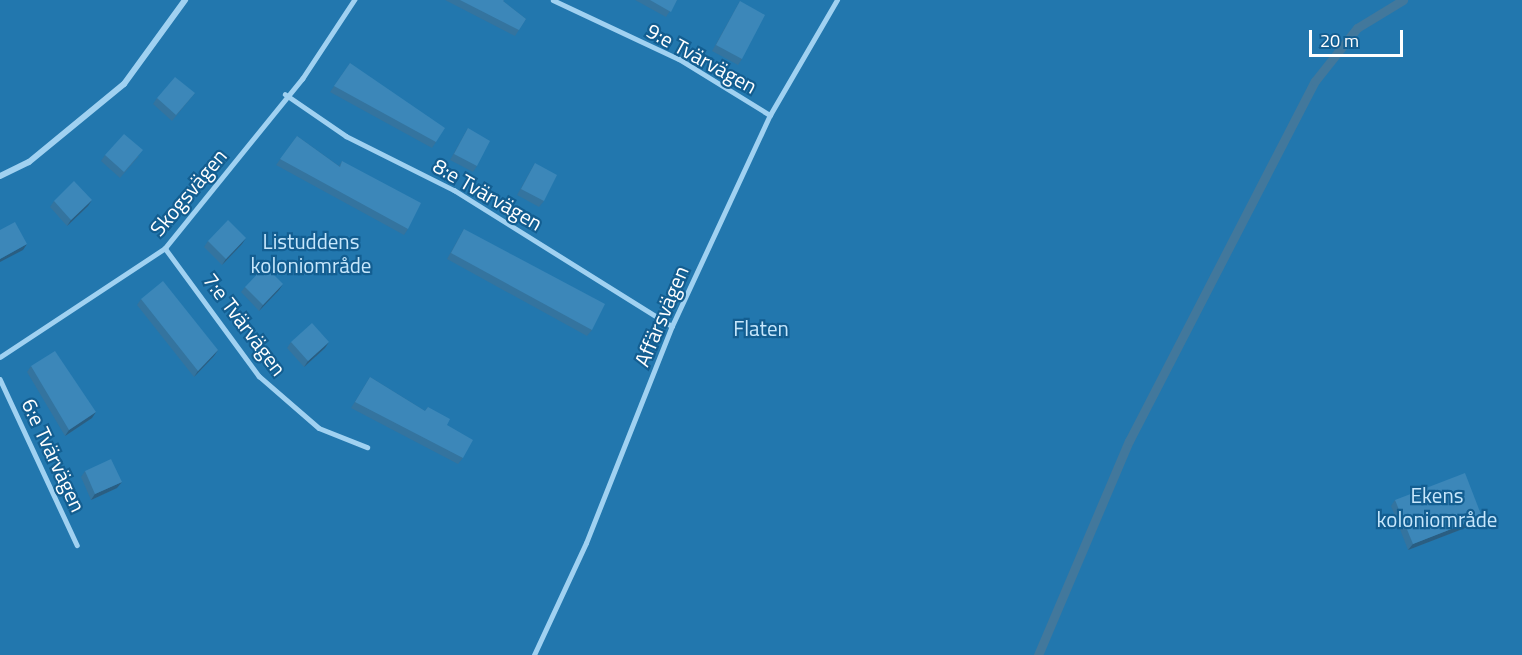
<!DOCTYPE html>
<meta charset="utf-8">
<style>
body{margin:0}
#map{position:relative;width:1522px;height:655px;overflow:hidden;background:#135e91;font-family:"Titillium Web",sans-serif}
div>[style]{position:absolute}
.green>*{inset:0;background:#2277ae}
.stream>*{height:9px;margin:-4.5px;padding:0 4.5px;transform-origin:4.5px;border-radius:4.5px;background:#42789c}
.lane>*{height:4.5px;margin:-2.25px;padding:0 2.25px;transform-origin:2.25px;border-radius:2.25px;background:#a0d1f1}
.street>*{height:6px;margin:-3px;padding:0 3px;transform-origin:3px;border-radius:3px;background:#a0d1f1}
.wall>*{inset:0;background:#34749f}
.shaded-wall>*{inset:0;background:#2a5e82}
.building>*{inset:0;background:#3c87b9}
span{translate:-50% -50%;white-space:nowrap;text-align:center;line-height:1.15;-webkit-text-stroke:4.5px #135e91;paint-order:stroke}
.street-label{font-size:21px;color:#fff}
.park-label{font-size:21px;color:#c7e7fc}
.scale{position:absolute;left:1309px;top:30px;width:94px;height:27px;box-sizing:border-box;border:3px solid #fff;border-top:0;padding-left:8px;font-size:18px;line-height:21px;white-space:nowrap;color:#fff;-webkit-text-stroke:4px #135e91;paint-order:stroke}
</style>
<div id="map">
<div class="green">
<div style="clip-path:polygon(0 0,1522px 0,1522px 655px,0 655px)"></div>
</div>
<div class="stream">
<div style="left:1038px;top:655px;width:233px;rotate:-67deg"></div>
<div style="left:1129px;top:441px;width:405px;rotate:-62.7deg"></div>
<div style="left:1315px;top:81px;width:68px;rotate:-51.6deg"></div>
<div style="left:1357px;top:28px;width:54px;rotate:-31.3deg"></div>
</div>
<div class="lane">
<div style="left:553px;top:0;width:139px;rotate:25.1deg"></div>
<div style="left:679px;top:59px;width:107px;rotate:31.6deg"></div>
<div style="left:285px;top:94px;width:74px;rotate:34.5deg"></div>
<div style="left:346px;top:136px;width:121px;rotate:26.6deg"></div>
<div style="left:454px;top:190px;width:257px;rotate:32deg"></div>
<div style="left:165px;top:248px;width:159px;rotate:53.7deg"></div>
<div style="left:259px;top:376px;width:79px;rotate:40.9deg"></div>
<div style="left:319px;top:428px;width:52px;rotate:21.6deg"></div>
<div style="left:0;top:357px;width:198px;rotate:-33.4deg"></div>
<div style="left:165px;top:248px;width:218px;rotate:-51deg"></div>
<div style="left:302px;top:79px;width:95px;rotate:-56.6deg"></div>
<div style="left:0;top:379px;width:183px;rotate:65.1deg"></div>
<div style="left:534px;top:655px;width:123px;rotate:-65.1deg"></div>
<div style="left:586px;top:543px;width:233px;rotate:-68.4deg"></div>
<div style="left:672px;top:326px;width:233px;rotate:-65.1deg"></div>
<div style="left:770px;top:115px;width:133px;rotate:-59.8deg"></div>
</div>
<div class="street">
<div style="left:0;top:176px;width:32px;rotate:-26deg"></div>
<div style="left:29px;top:162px;width:123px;rotate:-39.4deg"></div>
<div style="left:124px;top:84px;width:104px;rotate:-54deg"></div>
</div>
<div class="wall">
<div style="clip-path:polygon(445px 0,504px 0,503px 1px,526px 19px,515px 36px)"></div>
<div style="clip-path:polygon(635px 0,677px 0,666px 17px)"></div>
<div style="clip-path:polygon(740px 1px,742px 59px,738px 65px,712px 51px)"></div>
<div style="clip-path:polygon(350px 63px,436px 142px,432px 148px,330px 92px)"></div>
<div style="clip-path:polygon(195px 93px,172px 121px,153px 104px,157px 98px)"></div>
<div style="clip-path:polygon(468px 128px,477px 166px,473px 172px,450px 160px)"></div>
<div style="clip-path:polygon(297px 136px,339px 166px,342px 161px,408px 229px,404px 235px,276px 165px)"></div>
<div style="clip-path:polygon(105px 155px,139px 156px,120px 178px,101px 161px)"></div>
<div style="clip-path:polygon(535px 163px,544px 201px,539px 207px,517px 195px)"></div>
<div style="clip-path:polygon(54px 201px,88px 206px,67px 226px,50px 207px)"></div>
<div style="clip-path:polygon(464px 229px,592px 330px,587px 336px,447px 259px)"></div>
<div style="clip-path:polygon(208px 241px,242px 244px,222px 265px,204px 247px)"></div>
<div style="clip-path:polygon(245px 287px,279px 290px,259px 311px,241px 292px)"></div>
<div style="clip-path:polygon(141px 299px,218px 350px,214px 356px,194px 377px,137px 305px)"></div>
<div style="clip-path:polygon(291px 342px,325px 348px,304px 367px,287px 348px)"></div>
<div style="clip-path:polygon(31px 366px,92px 418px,65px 436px,27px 372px)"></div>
<div style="clip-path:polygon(370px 377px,425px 411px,428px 407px,447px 425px,463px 458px,458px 464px,351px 408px)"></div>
<div style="clip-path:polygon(85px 471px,117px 488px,91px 500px,81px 477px)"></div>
<div style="clip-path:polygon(1395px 500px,1478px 523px,1408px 550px,1391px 506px)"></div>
</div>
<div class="shaded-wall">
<div style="clip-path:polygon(92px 200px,88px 206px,67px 226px,71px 220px)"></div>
<div style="clip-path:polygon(246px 238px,242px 244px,222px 265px,226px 259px)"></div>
<div style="clip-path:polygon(27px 244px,23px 250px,0 262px,0 259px)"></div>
<div style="clip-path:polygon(283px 284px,279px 290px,259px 311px,263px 305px)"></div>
<div style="clip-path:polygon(329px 342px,325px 348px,304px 367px,308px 361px)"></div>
<div style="clip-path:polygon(218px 350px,214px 356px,194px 377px,198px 371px)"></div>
<div style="clip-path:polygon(96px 412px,92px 418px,65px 436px,69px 430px)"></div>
<div style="clip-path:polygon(122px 482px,117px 488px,91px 500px,95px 494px)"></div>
<div style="clip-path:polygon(1482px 517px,1478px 523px,1408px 550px,1413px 544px)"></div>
</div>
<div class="building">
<div style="clip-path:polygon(460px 0,504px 0,503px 1px,526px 19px,519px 30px)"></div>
<div style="clip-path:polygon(650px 0,677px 0,671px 12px)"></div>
<div style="clip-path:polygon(740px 1px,765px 15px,742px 59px,716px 45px)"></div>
<div style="clip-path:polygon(350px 63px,445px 128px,436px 142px,334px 86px)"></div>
<div style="clip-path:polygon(175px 77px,195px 93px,176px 115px,157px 98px)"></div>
<div style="clip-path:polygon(468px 128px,490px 141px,477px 166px,454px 154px)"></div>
<div style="clip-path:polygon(124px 134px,143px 150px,124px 172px,105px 155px)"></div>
<div style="clip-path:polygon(297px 136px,340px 167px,342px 161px,421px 203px,408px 229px,280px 159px)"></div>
<div style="clip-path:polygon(535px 163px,557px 175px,544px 201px,521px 189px)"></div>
<div style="clip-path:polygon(74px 181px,92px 200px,71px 220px,54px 201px)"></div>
<div style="clip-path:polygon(228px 220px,246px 238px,226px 259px,208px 241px)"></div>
<div style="clip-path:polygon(15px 222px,27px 244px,0 259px,0 230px)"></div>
<div style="clip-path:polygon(464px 229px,605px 304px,592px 330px,451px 253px)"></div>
<div style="clip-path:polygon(265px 266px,283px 284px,263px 305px,245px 287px)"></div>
<div style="clip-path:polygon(163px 281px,218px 350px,198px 371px,141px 299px)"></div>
<div style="clip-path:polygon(312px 323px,329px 342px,308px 361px,291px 342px)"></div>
<div style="clip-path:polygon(55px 351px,96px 412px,69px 430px,31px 366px)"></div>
<div style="clip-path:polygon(370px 377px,425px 411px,428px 407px,450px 419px,447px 425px,473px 440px,463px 458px,355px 402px)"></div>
<div style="clip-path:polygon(111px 459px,122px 482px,95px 494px,85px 471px)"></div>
<div style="clip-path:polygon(1465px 473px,1482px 517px,1413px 544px,1395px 500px)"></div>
</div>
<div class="street-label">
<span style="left:702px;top:58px;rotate:29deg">9:e Tvärvägen</span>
<span style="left:188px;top:192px;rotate:-50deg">Skogsvägen</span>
<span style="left:488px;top:194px;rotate:30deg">8:e Tvärvägen</span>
<span style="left:661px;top:316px;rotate:-67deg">Affärsvägen</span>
<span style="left:245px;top:324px;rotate:53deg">7:e Tvärvägen</span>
<span style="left:54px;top:455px;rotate:65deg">6:e Tvärvägen</span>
</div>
<div class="park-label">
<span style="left:311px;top:253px">Listuddens<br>koloniområde</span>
<span style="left:761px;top:328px">Flaten</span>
<span style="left:1437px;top:507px">Ekens<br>koloniområde</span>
</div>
<div class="scale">20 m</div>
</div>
